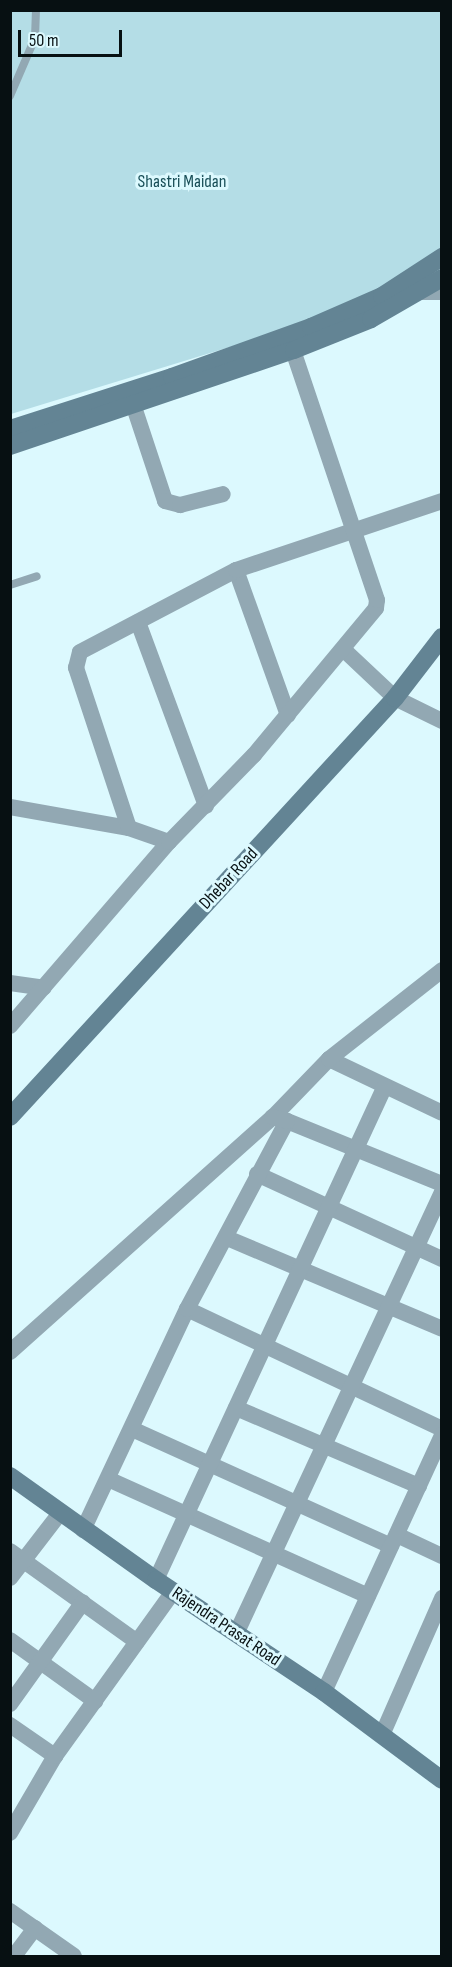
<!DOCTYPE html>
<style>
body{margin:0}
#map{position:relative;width:452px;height:1967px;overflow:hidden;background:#dcf9fe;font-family:"Sofia Sans Condensed",sans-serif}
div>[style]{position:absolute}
.green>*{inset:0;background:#b4dde6}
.lane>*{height:8px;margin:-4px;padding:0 4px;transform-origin:4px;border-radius:4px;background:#92a8b3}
.street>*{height:16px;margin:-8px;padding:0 8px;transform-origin:8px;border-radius:8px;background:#92a8b3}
.secondary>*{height:18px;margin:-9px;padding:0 9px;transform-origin:9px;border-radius:9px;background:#638494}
span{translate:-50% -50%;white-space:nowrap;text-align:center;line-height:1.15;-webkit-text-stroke:6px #dcf9fe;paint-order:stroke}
.park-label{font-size:18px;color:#194f58}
.street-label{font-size:18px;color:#071012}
.frame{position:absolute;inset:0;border:12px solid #071012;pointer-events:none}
.scale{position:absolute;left:18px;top:30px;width:104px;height:27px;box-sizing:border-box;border:3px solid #071012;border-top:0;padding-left:8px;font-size:18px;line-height:21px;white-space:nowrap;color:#071012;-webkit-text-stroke:4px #dcf9fe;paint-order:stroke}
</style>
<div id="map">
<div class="green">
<div style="clip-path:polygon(11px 11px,441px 11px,441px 256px,403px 294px,11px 414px)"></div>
</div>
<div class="lane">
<div style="left:10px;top:96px;width:63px;rotate:-66.7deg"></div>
<div style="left:35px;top:38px;width:28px;rotate:-88deg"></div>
<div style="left:10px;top:585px;width:28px;rotate:-18deg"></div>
</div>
<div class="street">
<div style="left:422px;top:292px;width:20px"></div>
<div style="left:133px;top:404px;width:102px;rotate:71.7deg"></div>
<div style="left:165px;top:501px;width:16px;rotate:15deg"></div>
<div style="left:180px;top:505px;width:44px;rotate:-14.3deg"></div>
<div style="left:236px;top:570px;width:154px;rotate:70.3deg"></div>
<div style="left:138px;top:622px;width:196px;rotate:69.7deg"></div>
<div style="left:343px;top:649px;width:71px;rotate:43.3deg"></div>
<div style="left:395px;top:698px;width:52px;rotate:26.1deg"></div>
<div style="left:10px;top:807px;width:121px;rotate:10deg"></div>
<div style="left:169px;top:842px;width:42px;rotate:-160.7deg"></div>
<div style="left:129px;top:828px;width:169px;rotate:-108.3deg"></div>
<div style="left:76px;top:668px;width:16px;rotate:-76deg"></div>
<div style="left:80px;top:652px;width:176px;rotate:-27.7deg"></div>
<div style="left:236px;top:570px;width:217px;rotate:-18.5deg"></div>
<div style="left:10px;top:983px;width:34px;rotate:8deg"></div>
<div style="left:10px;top:1026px;width:243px;rotate:-49.2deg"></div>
<div style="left:169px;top:842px;width:122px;rotate:-45.7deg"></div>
<div style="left:254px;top:755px;width:191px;rotate:-50.3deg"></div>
<div style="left:376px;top:608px;width:8px;rotate:-83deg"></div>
<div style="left:377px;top:600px;width:275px;rotate:-108.6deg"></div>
<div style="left:329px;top:1059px;width:125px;rotate:25.5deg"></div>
<div style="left:287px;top:1121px;width:167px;rotate:22.1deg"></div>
<div style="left:257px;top:1174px;width:204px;rotate:24.7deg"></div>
<div style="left:227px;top:1238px;width:233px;rotate:22.9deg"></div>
<div style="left:187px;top:1309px;width:282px;rotate:25.2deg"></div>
<div style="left:10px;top:1352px;width:353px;rotate:-41.8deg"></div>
<div style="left:273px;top:1117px;width:81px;rotate:-46deg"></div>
<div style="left:329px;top:1059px;width:144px;rotate:-38.2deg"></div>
<div style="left:236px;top:1408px;width:199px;rotate:23.1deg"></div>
<div style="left:132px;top:1429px;width:284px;rotate:24.3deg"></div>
<div style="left:108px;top:1479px;width:285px;rotate:24.2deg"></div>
<div style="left:83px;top:1530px;width:244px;rotate:-64.8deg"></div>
<div style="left:187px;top:1309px;width:213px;rotate:-62deg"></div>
<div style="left:287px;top:1121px;width:15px;rotate:-164deg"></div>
<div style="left:397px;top:1535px;width:50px;rotate:25deg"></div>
<div style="left:10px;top:1551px;width:156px;rotate:35.6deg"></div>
<div style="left:10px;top:1578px;width:82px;rotate:-52.4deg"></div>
<div style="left:156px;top:1580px;width:544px;rotate:-65.13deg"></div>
<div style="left:236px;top:1634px;width:488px;rotate:-65deg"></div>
<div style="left:10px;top:1640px;width:105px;rotate:35.7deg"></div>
<div style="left:324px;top:1692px;width:283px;rotate:-65.3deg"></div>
<div style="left:10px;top:1704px;width:125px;rotate:-54.4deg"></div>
<div style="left:10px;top:1725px;width:55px;rotate:34.6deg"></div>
<div style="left:382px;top:1735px;width:150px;rotate:-66.3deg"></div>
<div style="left:10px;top:1833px;width:89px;rotate:-59.7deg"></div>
<div style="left:55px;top:1756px;width:202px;rotate:-54.3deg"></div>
<div style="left:10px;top:1911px;width:78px;rotate:35.1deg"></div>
<div style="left:14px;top:1956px;width:35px;rotate:-53deg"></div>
</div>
<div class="secondary">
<div style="left:10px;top:429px;width:170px;rotate:-17.8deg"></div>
<div style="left:172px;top:377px;width:148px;rotate:-19.8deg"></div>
<div style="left:311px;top:327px;width:77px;rotate:-23.6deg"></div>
<div style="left:382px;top:296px;width:72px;rotate:-33deg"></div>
<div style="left:10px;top:446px;width:300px;rotate:-18.7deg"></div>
<div style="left:294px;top:350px;width:83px;rotate:-21.9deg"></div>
<div style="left:371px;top:319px;width:82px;rotate:-30deg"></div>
<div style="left:10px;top:1117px;width:569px;rotate:-47.42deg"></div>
<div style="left:395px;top:698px;width:77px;rotate:-52.4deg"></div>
<div style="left:10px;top:1476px;width:179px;rotate:35.5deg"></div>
<div style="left:156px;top:1580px;width:202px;rotate:33.7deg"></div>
<div style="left:324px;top:1692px;width:147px;rotate:36.7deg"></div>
</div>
<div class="park-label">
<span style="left:182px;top:182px">Shastri Maidan</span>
</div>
<div class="street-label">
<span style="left:229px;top:879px;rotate:-47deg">Dhebar Road</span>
<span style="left:226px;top:1627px;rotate:34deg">Rajendra Prasat Road</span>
</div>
<div class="frame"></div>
<div class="scale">50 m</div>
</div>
